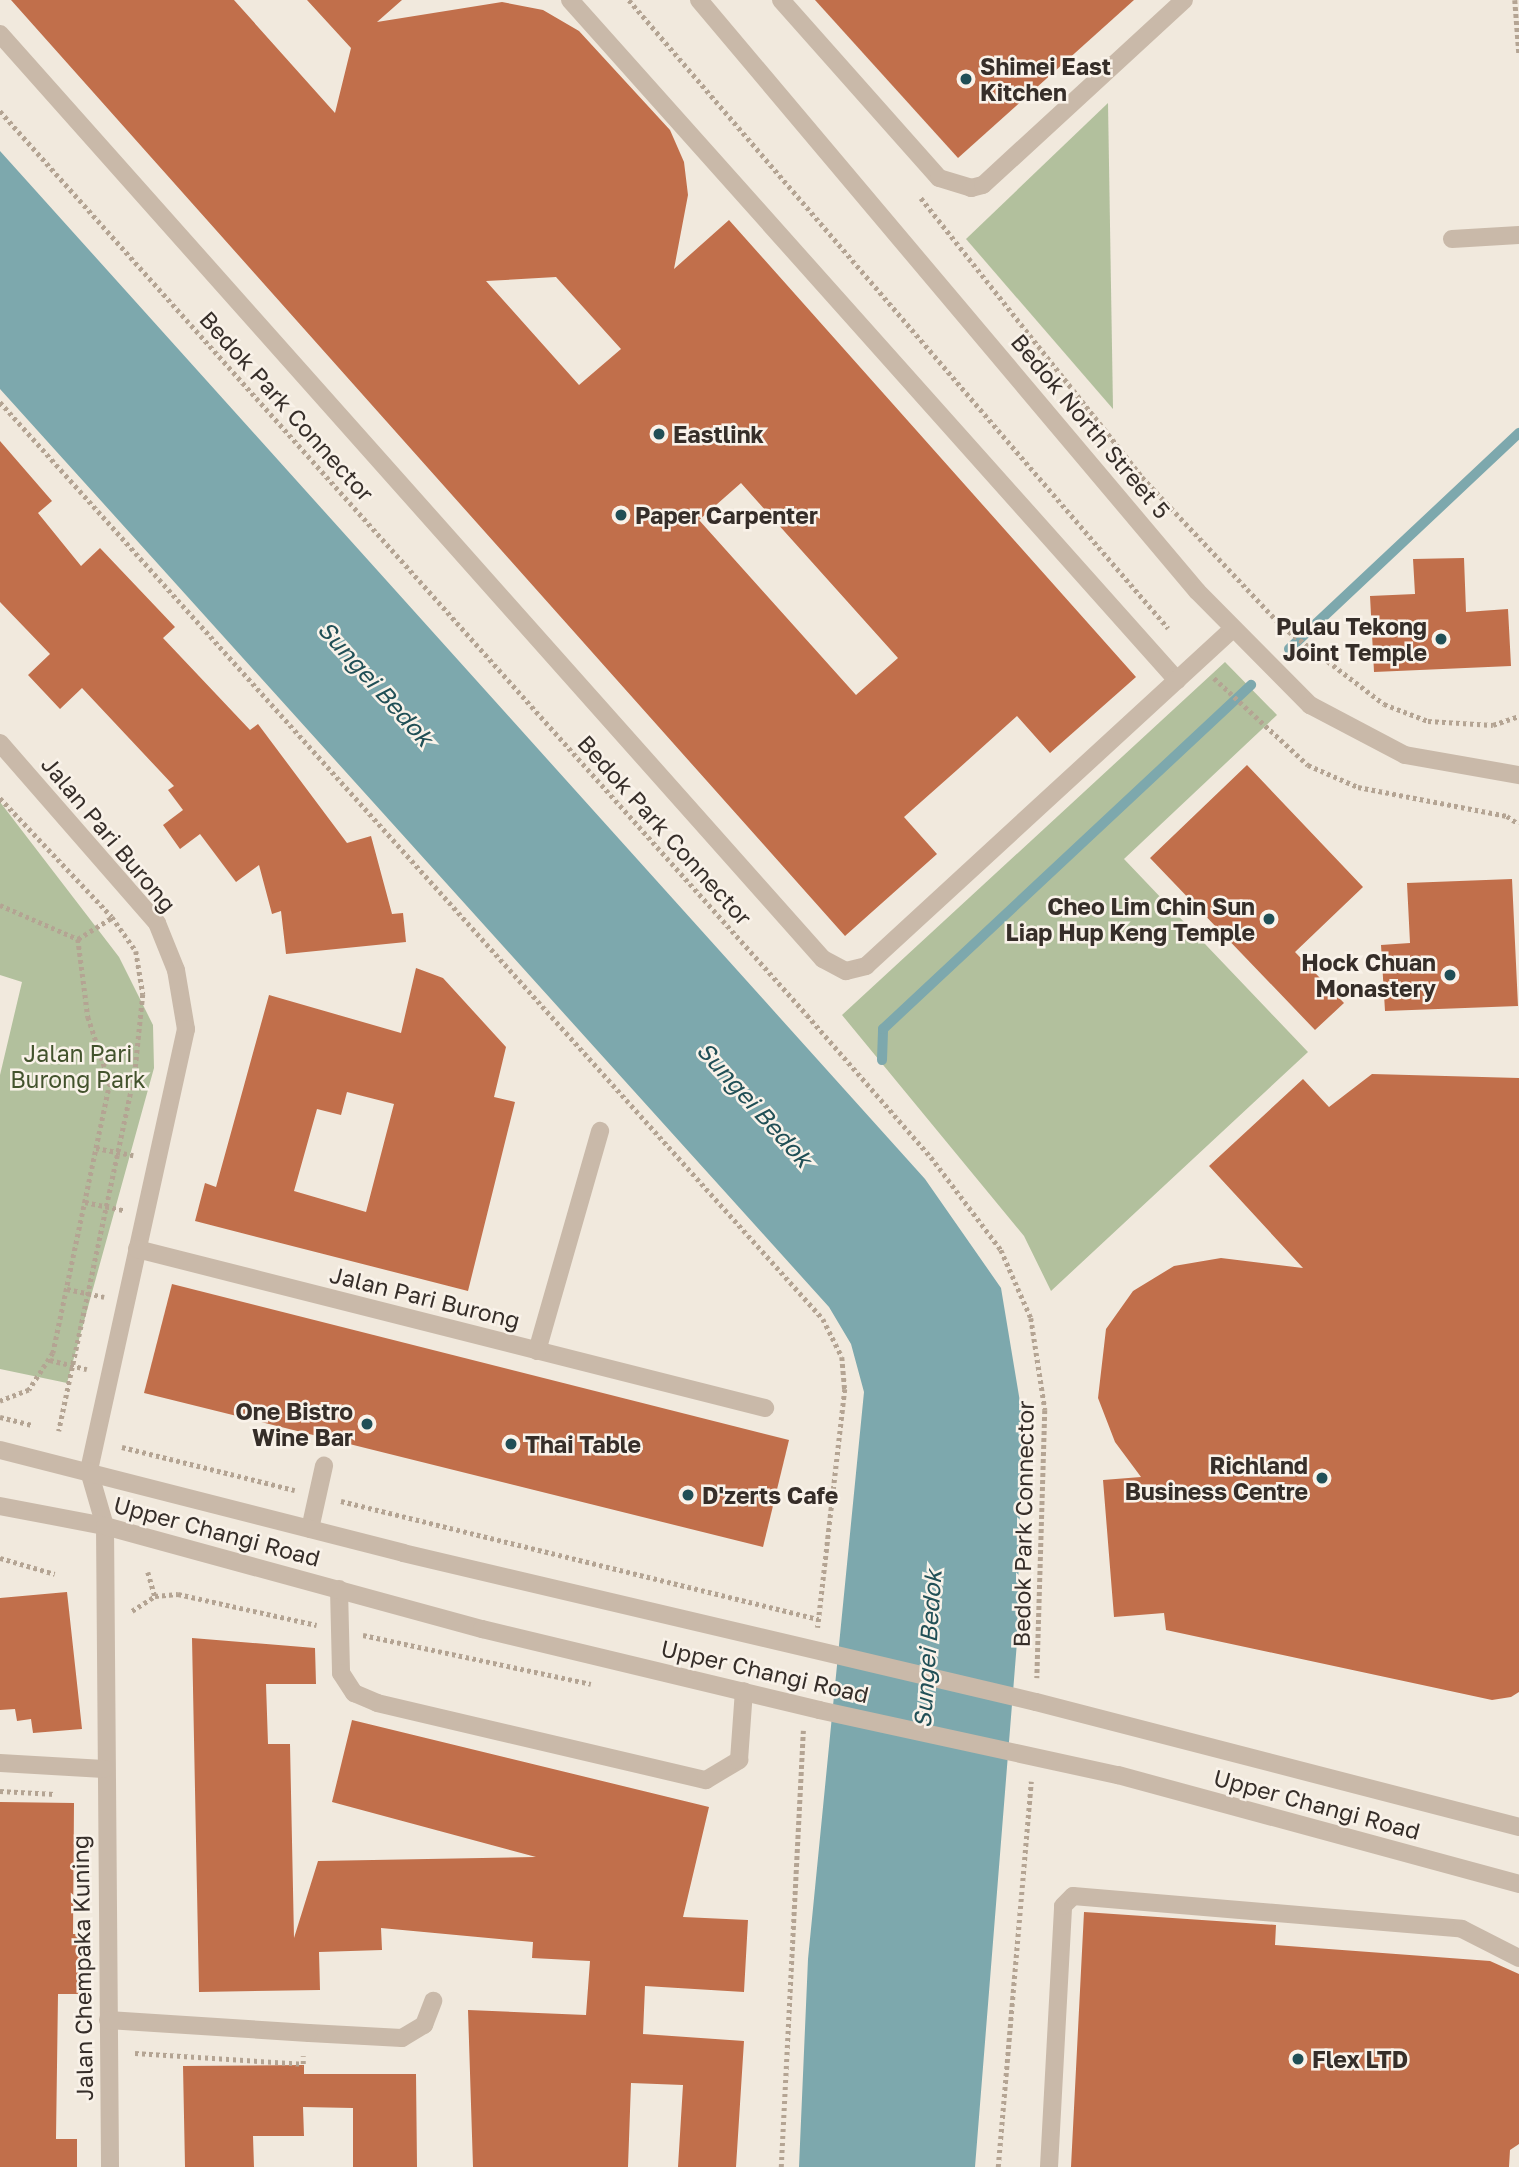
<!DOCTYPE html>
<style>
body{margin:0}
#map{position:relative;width:1519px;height:2167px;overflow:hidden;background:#f1e9dd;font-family:"Golos Text",sans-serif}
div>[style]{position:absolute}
.green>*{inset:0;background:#b2c09d}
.water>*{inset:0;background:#7da8ad}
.stream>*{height:10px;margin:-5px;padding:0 5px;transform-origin:5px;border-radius:5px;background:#7da8ad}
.building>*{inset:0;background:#c16f4b}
.path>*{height:4.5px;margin-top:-2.25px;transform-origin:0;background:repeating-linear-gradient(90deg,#b4a493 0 3.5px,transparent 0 7px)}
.service>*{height:18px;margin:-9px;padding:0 9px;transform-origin:9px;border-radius:9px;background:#c9b9a9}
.minor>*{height:18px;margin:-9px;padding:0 9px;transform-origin:9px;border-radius:9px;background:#c9b9a9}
.tertiary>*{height:18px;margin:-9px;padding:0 9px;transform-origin:9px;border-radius:9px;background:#c9b9a9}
.dots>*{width:19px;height:19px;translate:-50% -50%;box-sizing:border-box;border:4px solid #f9f2e9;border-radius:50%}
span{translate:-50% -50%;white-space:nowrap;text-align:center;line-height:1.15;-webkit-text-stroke:5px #f9f2e9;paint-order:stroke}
.poi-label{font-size:23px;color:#362e29;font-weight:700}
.left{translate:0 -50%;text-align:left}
.right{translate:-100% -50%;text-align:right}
.street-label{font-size:23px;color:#362e29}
.park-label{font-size:23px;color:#43532d}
.water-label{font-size:24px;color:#204f56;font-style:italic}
</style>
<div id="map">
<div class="green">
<div style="clip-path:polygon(1108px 103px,1113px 409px,966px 239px)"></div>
<div style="clip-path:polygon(1225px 662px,1277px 715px,1124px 859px,1308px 1052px,1051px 1291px,1024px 1236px,842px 1015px)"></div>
<div style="clip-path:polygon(0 802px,119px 957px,153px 1025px,154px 1068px,67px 1383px,0 1369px,0 1075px,22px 982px,0 975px)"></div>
</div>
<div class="water">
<div style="clip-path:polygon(0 151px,925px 1179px,1001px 1288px,1022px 1414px,1017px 1642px,975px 2167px,799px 2167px,808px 1959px,864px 1392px,851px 1344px,829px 1307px,0 389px)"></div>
</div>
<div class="stream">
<div style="left:1289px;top:649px;width:316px;rotate:-43.2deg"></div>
<div style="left:882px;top:1060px;width:31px;rotate:-88deg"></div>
<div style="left:883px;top:1029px;width:504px;rotate:-43.07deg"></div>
</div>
<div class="building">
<div style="clip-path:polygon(evenodd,11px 0,234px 0,335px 113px,351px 48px,307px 0,402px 0,377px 22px,502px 2px,543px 10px,579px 31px,670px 130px,684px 162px,688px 195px,674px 269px,729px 220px,1136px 677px,1050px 753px,1017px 716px,957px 770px,904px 817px,937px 854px,845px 936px,11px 0,556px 277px,621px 349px,579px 385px,486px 281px,556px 277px,11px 0,741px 483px,898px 658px,856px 695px,699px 520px,741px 483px)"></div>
<div style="clip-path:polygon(815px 0,1134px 0,958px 158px)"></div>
<div style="clip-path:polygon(0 441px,52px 501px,38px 513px,81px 566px,100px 548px,175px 627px,163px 638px,250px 730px,258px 724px,347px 843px,371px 836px,392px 914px,403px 913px,406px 942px,286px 954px,281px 911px,272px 914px,259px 865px,236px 882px,200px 834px,180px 849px,163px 825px,183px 810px,168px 790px,174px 786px,82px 688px,60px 709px,28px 675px,50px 654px,0 602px)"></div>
<div style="clip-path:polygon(1464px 558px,1466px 612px,1508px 609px,1511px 666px,1374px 672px,1370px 596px,1415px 594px,1413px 559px)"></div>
<div style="clip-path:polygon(1247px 765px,1363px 887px,1295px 952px,1344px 1003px,1315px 1030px,1150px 858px)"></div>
<div style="clip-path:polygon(1512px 879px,1518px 1006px,1385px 1011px,1381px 945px,1410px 943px,1407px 883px)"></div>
<div style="clip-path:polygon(evenodd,416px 968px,443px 978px,506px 1047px,494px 1097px,515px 1102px,468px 1291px,195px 1221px,205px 1183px,216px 1187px,269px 995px,401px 1033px,416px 968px,347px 1092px,394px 1104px,366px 1212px,294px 1191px,317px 1109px,341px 1115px,347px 1092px)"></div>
<div style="clip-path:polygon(1372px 1074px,1519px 1078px,1519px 1692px,1511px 1697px,1492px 1700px,1166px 1630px,1164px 1613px,1114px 1617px,1103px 1480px,1141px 1477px,1115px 1442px,1098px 1398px,1106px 1329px,1133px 1291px,1174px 1266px,1221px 1258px,1303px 1268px,1209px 1166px,1303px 1079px,1329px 1107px)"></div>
<div style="clip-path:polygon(172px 1284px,789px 1440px,763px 1547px,144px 1393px)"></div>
<div style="clip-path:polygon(67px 1592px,82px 1729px,33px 1733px,31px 1719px,17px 1721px,15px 1709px,0 1710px,0 1598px)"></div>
<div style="clip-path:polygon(192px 1638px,315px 1648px,316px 1684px,266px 1684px,268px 1744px,290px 1744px,294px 1938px,318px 1861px,536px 1857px,332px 1802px,352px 1720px,709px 1807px,683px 1917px,748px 1920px,744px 1992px,645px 1986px,643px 2034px,744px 2041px,736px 2167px,678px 2167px,683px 2085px,631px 2083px,628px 2167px,473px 2167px,468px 2010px,586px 2015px,590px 1961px,532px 1958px,533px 1942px,381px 1928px,382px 1950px,319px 1952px,320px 1990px,199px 1992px)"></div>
<div style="clip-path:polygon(0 1802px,74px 1803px,73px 1934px,82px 1934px,82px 1994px,58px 1994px,56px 2139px,77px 2139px,77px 2167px,0 2167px)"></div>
<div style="clip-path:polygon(1084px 1912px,1276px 1925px,1275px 1945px,1490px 1961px,1519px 1974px,1519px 2144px,1510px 2150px,1509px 2167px,1071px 2167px)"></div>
<div style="clip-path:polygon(304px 2065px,304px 2074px,416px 2074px,417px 2167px,353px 2167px,353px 2108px,303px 2107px,304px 2136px,253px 2136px,254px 2167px,185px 2167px,183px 2066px)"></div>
</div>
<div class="path">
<div style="left:629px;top:0;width:828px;rotate:49.36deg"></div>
<div style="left:1515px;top:0;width:53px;rotate:85.7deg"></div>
<div style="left:0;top:111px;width:1212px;rotate:48.24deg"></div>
<div style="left:807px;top:1015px;width:189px;rotate:48.9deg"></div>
<div style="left:931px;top:1157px;width:116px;rotate:53deg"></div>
<div style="left:1001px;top:1250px;width:74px;rotate:66.2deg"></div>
<div style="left:1031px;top:1318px;width:93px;rotate:81.3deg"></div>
<div style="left:1045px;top:1410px;width:268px;rotate:91.7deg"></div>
<div style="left:921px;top:198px;width:356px;rotate:51.6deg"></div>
<div style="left:1142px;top:477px;width:206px;rotate:46.8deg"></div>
<div style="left:1283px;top:627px;width:127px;rotate:37.3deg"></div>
<div style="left:1384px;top:704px;width:47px;rotate:21.1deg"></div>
<div style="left:1428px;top:721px;width:65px;rotate:3.5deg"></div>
<div style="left:1493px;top:725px;width:28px;rotate:-19deg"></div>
<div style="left:0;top:402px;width:1232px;rotate:48.09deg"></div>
<div style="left:823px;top:1319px;width:42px;rotate:63.4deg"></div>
<div style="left:842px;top:1357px;width:32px;rotate:85deg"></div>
<div style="left:845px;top:1389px;width:240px;rotate:96.5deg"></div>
<div style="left:1214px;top:678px;width:128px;rotate:42.8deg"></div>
<div style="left:1308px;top:765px;width:55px;rotate:23.7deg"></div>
<div style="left:1358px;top:787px;width:152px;rotate:11deg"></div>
<div style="left:1507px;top:816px;width:14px;rotate:34deg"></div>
<div style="left:0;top:798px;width:163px;rotate:46.7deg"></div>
<div style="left:112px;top:917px;width:42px;rotate:54.8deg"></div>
<div style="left:136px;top:951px;width:44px;rotate:80.8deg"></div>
<div style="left:143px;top:994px;width:79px;rotate:95.8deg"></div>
<div style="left:135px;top:1073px;width:366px;rotate:102deg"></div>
<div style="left:0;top:905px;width:85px;rotate:23.6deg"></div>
<div style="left:78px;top:939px;width:79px;rotate:82.7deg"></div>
<div style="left:88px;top:1017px;width:70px;rotate:71.6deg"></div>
<div style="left:110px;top:1083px;width:276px;rotate:101.9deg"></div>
<div style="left:53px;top:1353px;width:44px;rotate:123deg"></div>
<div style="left:29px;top:1390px;width:31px;rotate:159deg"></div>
<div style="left:78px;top:939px;width:41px;rotate:-32.2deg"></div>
<div style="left:96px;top:1148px;width:38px;rotate:11deg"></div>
<div style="left:85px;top:1202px;width:39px;rotate:12deg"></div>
<div style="left:67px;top:1289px;width:38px;rotate:12deg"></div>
<div style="left:50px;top:1360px;width:38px;rotate:14deg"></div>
<div style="left:0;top:1417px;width:32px;rotate:14deg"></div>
<div style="left:122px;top:1447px;width:178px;rotate:14deg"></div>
<div style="left:341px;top:1501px;width:492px;rotate:13.9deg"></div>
<div style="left:0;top:1558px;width:57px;rotate:16.2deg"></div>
<div style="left:148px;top:1572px;width:25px;rotate:74deg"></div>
<div style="left:132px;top:1611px;width:27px;rotate:-33deg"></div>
<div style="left:155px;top:1596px;width:23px;rotate:-5deg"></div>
<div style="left:178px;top:1594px;width:142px;rotate:12.6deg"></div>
<div style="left:363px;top:1635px;width:233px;rotate:12.1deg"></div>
<div style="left:0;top:1791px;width:55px;rotate:3.1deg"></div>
<div style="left:135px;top:2053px;width:168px;rotate:3.7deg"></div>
<div style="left:303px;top:2064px;width:8px;rotate:-90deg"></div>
<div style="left:781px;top:2167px;width:437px;rotate:-87.1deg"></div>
<div style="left:998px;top:2167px;width:387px;rotate:-85.1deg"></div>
</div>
<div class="service">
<div style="left:570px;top:0;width:912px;rotate:48.25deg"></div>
<div style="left:781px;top:0;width:238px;rotate:48.4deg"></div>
<div style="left:939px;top:178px;width:34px;rotate:17deg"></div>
<div style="left:971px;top:188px;width:12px;rotate:-14deg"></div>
<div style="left:983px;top:185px;width:273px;rotate:-42.6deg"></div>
<div style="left:0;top:34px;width:1238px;rotate:48.34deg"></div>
<div style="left:823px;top:959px;width:26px;rotate:28deg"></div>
<div style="left:846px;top:971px;width:21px;rotate:-14deg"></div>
<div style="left:866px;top:966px;width:497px;rotate:-42.6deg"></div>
<div style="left:1452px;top:239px;width:67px;rotate:-3.4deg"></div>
<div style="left:310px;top:1529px;width:65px;rotate:-77.5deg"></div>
<div style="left:339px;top:1589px;width:84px;rotate:88.6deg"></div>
<div style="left:341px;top:1673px;width:24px;rotate:57deg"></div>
<div style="left:354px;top:1693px;width:25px;rotate:23deg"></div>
<div style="left:377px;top:1703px;width:338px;rotate:13.2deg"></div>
<div style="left:706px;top:1780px;width:39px;rotate:-31deg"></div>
<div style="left:739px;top:1760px;width:69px;rotate:-85.9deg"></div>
<div style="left:309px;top:2033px;width:93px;rotate:3.1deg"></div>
<div style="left:402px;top:2038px;width:26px;rotate:-31deg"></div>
<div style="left:424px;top:2025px;width:26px;rotate:-69deg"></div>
<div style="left:1049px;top:2167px;width:261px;rotate:-86.9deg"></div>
<div style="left:1063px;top:1906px;width:14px;rotate:-45deg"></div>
<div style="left:1073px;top:1896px;width:390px;rotate:4.8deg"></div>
<div style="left:1462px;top:1929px;width:64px;rotate:27deg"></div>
</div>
<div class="minor">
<div style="left:699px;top:0;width:773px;rotate:49.88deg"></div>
<div style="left:1197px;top:591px;width:161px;rotate:45.3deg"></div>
<div style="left:1310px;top:705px;width:107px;rotate:27.8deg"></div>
<div style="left:1405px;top:755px;width:116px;rotate:10deg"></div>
<div style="left:0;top:743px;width:239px;rotate:48.9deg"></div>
<div style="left:157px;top:923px;width:51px;rotate:68deg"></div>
<div style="left:176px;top:970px;width:60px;rotate:80.4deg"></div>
<div style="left:186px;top:1029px;width:453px;rotate:102.4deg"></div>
<div style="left:89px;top:1471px;width:57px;rotate:73.8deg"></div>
<div style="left:105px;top:1526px;width:641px;rotate:89.55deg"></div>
<div style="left:137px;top:1249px;width:648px;rotate:14.21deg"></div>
<div style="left:537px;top:1351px;width:229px;rotate:-74deg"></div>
<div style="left:0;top:1763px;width:104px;rotate:3.3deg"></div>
<div style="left:108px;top:2020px;width:201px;rotate:3.7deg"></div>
</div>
<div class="tertiary">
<div style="left:0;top:1450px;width:416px;rotate:14.3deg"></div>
<div style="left:403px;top:1553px;width:650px;rotate:13.25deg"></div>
<div style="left:1036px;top:1702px;width:499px;rotate:14.5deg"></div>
<div style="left:0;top:1506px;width:107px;rotate:10.8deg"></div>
<div style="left:105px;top:1526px;width:391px;rotate:15.3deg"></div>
<div style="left:482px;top:1629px;width:347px;rotate:13.5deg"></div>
<div style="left:819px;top:1710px;width:306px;rotate:12.3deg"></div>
<div style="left:1118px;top:1775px;width:416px;rotate:15.2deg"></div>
</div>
<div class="dots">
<div style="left:966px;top:79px;background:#204f56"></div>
<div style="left:659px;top:434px;background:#204f56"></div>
<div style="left:621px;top:515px;background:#204f56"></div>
<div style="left:1441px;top:639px;background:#204f56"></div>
<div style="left:1269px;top:919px;background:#204f56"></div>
<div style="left:1450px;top:975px;background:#204f56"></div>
<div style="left:367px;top:1424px;background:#204f56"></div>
<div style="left:511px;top:1444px;background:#204f56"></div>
<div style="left:1322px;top:1478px;background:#204f56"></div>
<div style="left:688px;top:1495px;background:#204f56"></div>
<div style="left:1298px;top:2059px;background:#204f56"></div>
</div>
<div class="poi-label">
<span class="left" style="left:980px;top:79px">Shimei East<br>Kitchen</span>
<span class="left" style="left:673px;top:434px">Eastlink</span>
<span class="left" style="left:635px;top:515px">Paper Carpenter</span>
<span class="right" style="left:1427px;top:639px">Pulau Tekong<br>Joint Temple</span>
<span class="right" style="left:1255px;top:919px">Cheo Lim Chin Sun<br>Liap Hup Keng Temple</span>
<span class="right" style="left:1436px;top:975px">Hock Chuan<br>Monastery</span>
<span class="right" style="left:353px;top:1424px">One Bistro<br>Wine Bar</span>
<span class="left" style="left:525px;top:1444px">Thai Table</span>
<span class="right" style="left:1308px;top:1478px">Richland<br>Business Centre</span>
<span class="left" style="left:702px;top:1495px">D'zerts Cafe</span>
<span class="left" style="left:1312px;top:2059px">Flex LTD</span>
</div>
<div class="street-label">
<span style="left:287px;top:406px;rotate:48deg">Bedok Park Connector</span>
<span style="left:1091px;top:426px;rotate:50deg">Bedok North Street 5</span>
<span style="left:665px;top:830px;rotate:48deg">Bedok Park Connector</span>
<span style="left:109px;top:834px;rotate:50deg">Jalan Pari Burong</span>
<span style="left:425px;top:1297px;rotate:14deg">Jalan Pari Burong</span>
<span style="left:1023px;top:1524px;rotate:-89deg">Bedok Park Connector</span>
<span style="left:217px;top:1531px;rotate:15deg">Upper Changi Road</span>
<span style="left:765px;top:1671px;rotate:13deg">Upper Changi Road</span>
<span style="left:1317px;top:1804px;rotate:15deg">Upper Changi Road</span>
<span style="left:82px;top:1968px;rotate:-91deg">Jalan Chempaka Kuning</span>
</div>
<div class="park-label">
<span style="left:78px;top:1066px">Jalan Pari<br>Burong Park</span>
</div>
<div class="water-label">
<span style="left:376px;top:683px;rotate:48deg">Sungei Bedok</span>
<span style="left:755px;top:1104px;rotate:48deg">Sungei Bedok</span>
<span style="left:927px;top:1649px;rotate:-86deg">Sungei Bedok</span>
</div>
</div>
